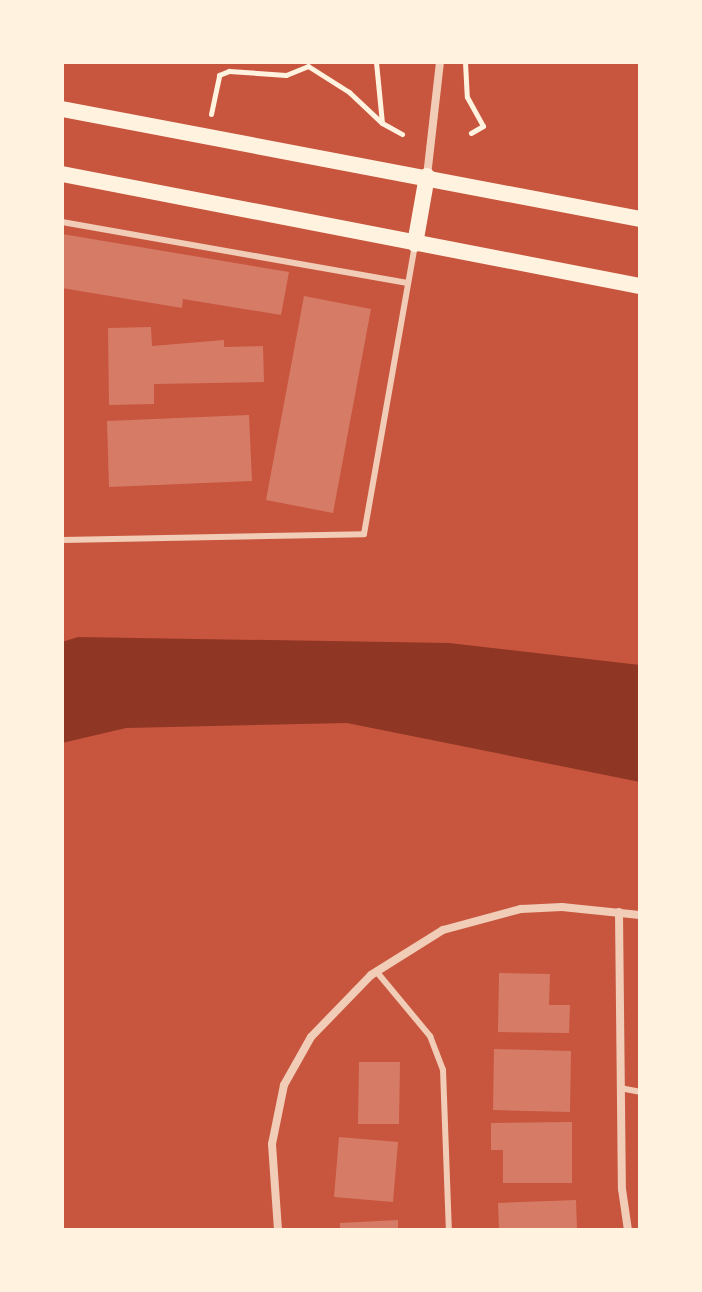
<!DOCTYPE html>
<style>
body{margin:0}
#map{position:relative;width:702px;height:1292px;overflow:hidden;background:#c8553d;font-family:"Sofia Sans Condensed",sans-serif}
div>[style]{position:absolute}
.water>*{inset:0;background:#8f3625}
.building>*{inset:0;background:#d67c66}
.path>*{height:5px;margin:-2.5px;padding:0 2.5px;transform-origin:2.5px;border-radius:2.5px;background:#fff3e0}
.service>*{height:6px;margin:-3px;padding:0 3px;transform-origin:3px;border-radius:3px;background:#f1ccb7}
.minor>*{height:8px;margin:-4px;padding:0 4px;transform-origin:4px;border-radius:4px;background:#f1ccb7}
.secondary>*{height:16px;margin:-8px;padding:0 8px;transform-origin:8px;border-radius:8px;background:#fff3e0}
span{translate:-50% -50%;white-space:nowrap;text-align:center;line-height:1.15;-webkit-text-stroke:8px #fff3e0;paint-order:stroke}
.frame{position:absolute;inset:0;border:64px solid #fff3e0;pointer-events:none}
</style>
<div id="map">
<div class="water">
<div style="clip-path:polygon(78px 637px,449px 643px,640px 665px,640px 782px,347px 723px,126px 728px,62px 743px,62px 642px)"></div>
</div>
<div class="building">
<div style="clip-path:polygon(62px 234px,289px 272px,281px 315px,183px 299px,182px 308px,62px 288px)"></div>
<div style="clip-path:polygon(304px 296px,371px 309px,333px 513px,266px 500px)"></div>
<div style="clip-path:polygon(151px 327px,152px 346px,224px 340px,224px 347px,263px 346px,264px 382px,154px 384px,154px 404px,109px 405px,108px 328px)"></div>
<div style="clip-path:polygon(249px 415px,252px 481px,109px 487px,107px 421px)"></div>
<div style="clip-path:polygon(499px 973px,550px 974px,549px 1005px,570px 1005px,569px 1033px,498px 1032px)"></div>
<div style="clip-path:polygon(494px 1049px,571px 1051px,570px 1112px,493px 1110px)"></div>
<div style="clip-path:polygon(359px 1062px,400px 1062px,399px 1124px,358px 1124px)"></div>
<div style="clip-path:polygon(572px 1122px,572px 1183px,503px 1183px,503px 1150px,491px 1150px,491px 1123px)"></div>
<div style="clip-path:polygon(339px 1137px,398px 1142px,393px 1202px,334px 1197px)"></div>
<div style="clip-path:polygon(576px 1200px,577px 1230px,499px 1230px,498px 1203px)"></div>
<div style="clip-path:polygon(398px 1220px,398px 1230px,340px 1230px,340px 1223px)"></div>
</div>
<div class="path">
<div style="left:376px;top:62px;width:61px;rotate:84.4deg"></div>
<div style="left:382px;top:123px;width:23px;rotate:29deg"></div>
<div style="left:465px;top:62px;width:35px;rotate:87deg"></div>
<div style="left:467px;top:97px;width:33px;rotate:61deg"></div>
<div style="left:483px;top:126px;width:14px;rotate:150deg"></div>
<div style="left:211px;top:114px;width:40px;rotate:-78deg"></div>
<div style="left:219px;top:75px;width:11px;rotate:-22deg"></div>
<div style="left:229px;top:71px;width:57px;rotate:4deg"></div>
<div style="left:286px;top:75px;width:24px;rotate:-22deg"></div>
<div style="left:308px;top:66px;width:49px;rotate:32.4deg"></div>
<div style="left:349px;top:92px;width:45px;rotate:43.2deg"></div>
</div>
<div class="service">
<div style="left:62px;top:222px;width:351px;rotate:10deg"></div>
<div style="left:62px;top:540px;width:302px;rotate:-1.1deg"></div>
<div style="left:364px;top:534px;width:294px;rotate:-80deg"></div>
<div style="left:376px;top:971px;width:85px;rotate:50.3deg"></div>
<div style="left:430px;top:1036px;width:36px;rotate:69deg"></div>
<div style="left:443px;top:1070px;width:160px;rotate:87.9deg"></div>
<div style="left:620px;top:1088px;width:20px;rotate:11deg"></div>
</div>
<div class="minor">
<div style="left:427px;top:176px;width:115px;rotate:-83.5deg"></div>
<div style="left:619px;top:912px;width:277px;rotate:89.4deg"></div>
<div style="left:622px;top:1189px;width:41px;rotate:81.7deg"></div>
<div style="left:278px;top:1230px;width:86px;rotate:-94deg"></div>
<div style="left:272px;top:1144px;width:60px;rotate:-78.5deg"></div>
<div style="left:284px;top:1085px;width:55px;rotate:-60.6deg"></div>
<div style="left:311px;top:1037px;width:86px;rotate:-45.9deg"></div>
<div style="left:371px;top:975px;width:85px;rotate:-32deg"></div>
<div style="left:443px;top:930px;width:81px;rotate:-15.1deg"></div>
<div style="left:521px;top:909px;width:41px;rotate:-2.8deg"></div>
<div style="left:562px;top:907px;width:78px;rotate:5.9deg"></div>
</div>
<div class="secondary">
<div style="left:62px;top:109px;width:588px;rotate:10.78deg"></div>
<div style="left:62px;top:174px;width:589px;rotate:10.97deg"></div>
<div style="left:415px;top:244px;width:69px;rotate:-80deg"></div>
</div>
<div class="frame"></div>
</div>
